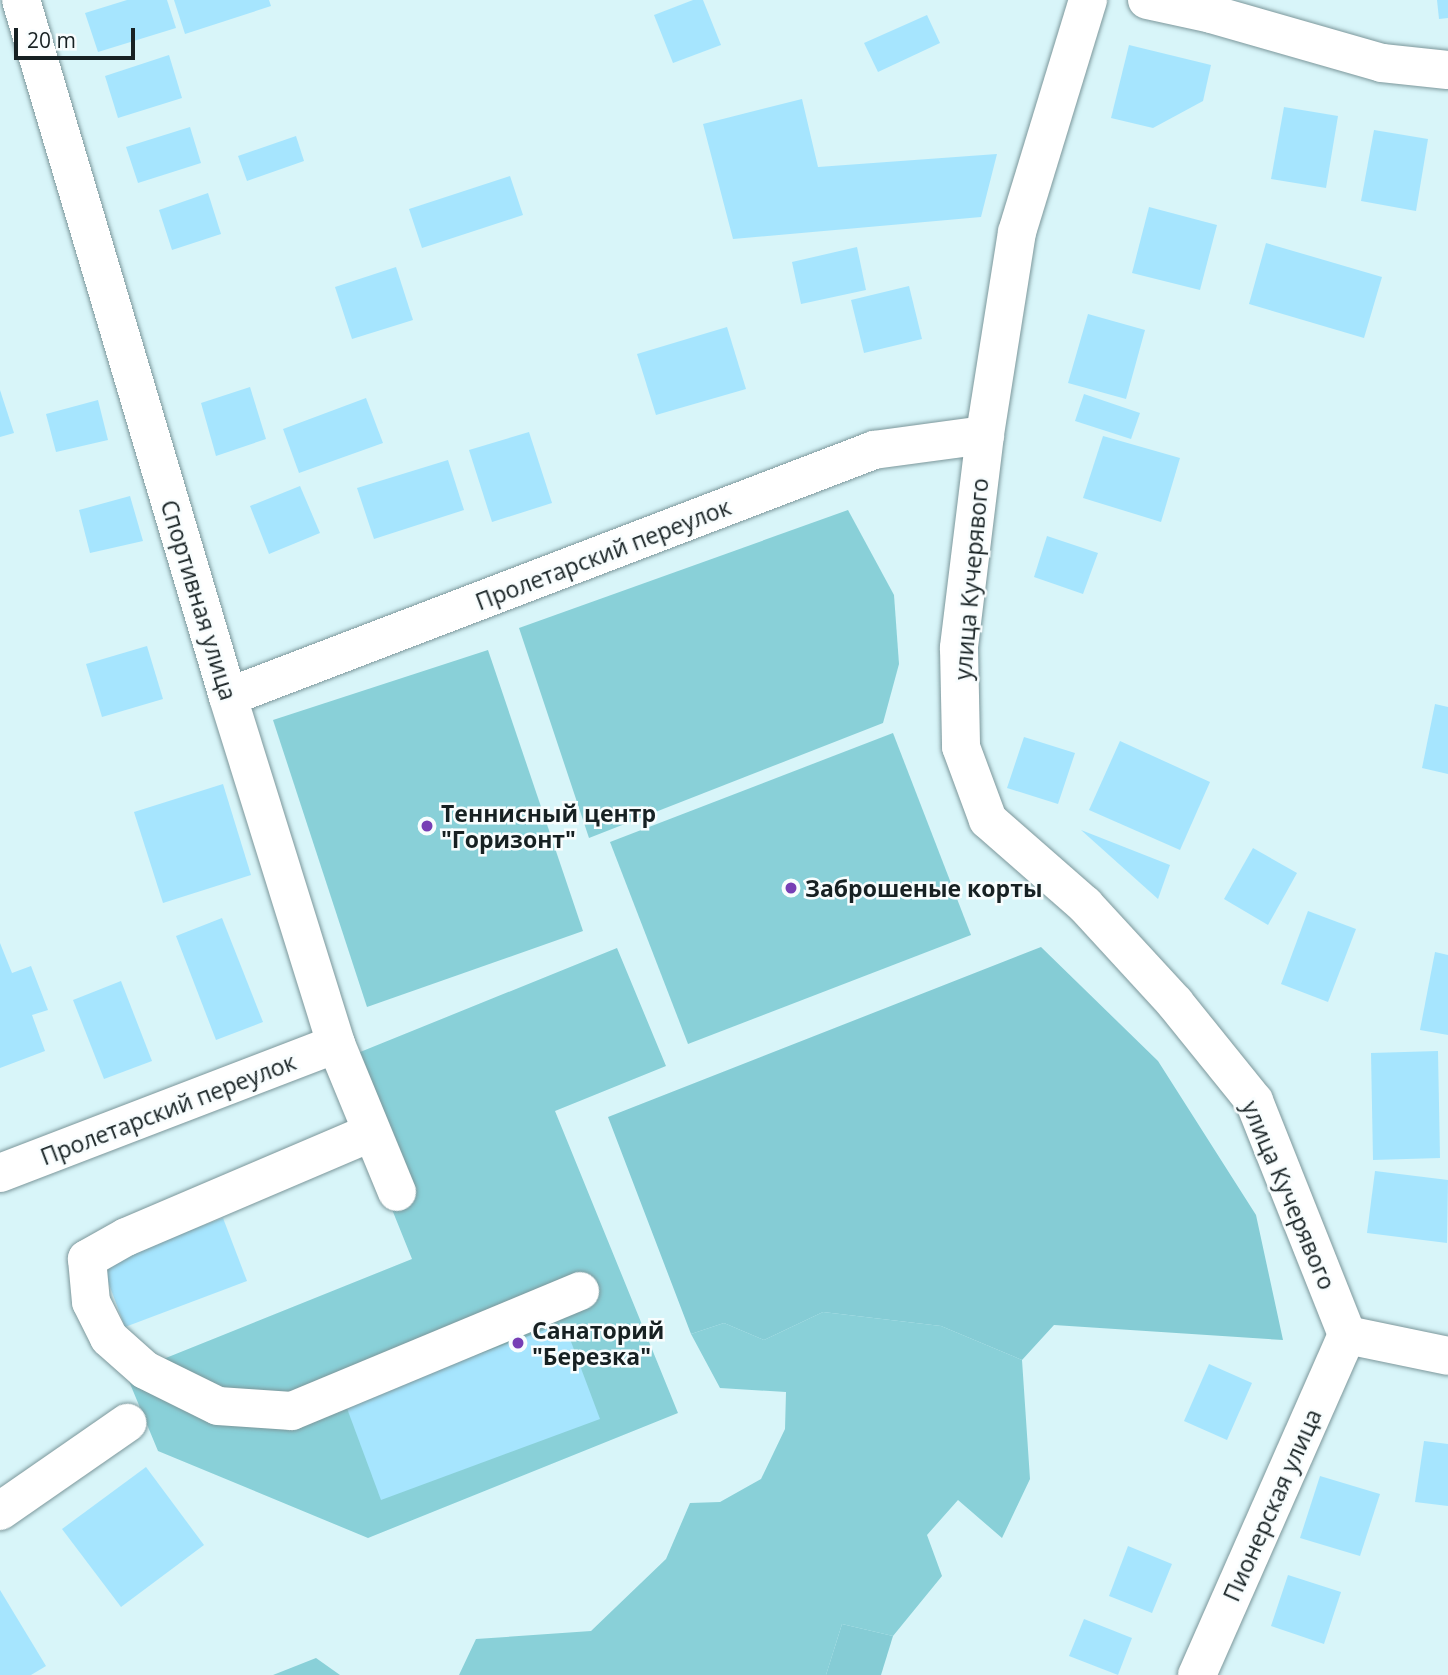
<!DOCTYPE html>
<meta charset="utf-8">
<style>
body{margin:0}
#map{position:relative;width:1448px;height:1675px;overflow:hidden;background:#d8f5f9;font-family:"Open Sans",sans-serif}
div>[style]{position:absolute}
.green>*{inset:0;background:#89d0d8}
.forest>*{inset:0;background:#85ccd5}
.building>*{inset:0;background:#a6e5fe}
.roads{filter:drop-shadow(0 0 2px #7c979b) drop-shadow(0 0 2px #7c979b)}
.minor>*{height:38px;margin:-19px;padding:0 19px;transform-origin:19px;border-radius:19px;background:#fff}
.dots>*{width:19px;height:19px;translate:-50% -50%;box-sizing:border-box;border:4px solid #f8fdfe;border-radius:50%}
span{translate:-50% -50%;white-space:nowrap;text-align:center;line-height:1.15;-webkit-text-stroke:5px #f8fdfe;paint-order:stroke}
.street-label{font-size:23px;color:#172123}
.poi-label{font-size:23px;color:#172123;font-weight:700}
.left{translate:0 -50%;text-align:left}
.scale{position:absolute;left:14px;top:28px;width:121px;height:32px;box-sizing:border-box;border:4px solid #172123;border-top:0;padding-left:9px;font-size:21px;line-height:24px;white-space:nowrap;color:#172123;-webkit-text-stroke:5px #f8fdfe;paint-order:stroke}
</style>
<div id="map">
<div class="green">
<div style="clip-path:polygon(848px 510px,894px 595px,899px 664px,883px 723px,589px 838px,519px 628px)"></div>
<div style="clip-path:polygon(488px 650px,583px 931px,367px 1007px,273px 720px)"></div>
<div style="clip-path:polygon(893px 733px,971px 935px,688px 1044px,610px 842px)"></div>
<div style="clip-path:polygon(617px 948px,666px 1066px,555px 1111px,678px 1413px,368px 1538px,158px 1451px,126px 1374px,412px 1259px,333px 1063px)"></div>
<div style="clip-path:polygon(823px 1312px,941px 1326px,1022px 1360px,1030px 1479px,1002px 1538px,958px 1500px,927px 1535px,942px 1576px,893px 1636px,842px 1624px,826px 1675px,459px 1675px,476px 1639px,591px 1631px,666px 1559px,690px 1503px,720px 1502px,761px 1479px,785px 1429px,786px 1392px,720px 1388px,691px 1334px,724px 1323px,764px 1340px)"></div>
<div style="clip-path:polygon(316px 1658px,340px 1675px,273px 1675px)"></div>
</div>
<div class="forest">
<div style="clip-path:polygon(1041px 947px,1158px 1061px,1256px 1215px,1283px 1340px,1054px 1325px,1022px 1360px,941px 1326px,823px 1312px,764px 1340px,724px 1323px,691px 1334px,608px 1117px)"></div>
<div style="clip-path:polygon(842px 1624px,893px 1636px,881px 1675px,826px 1675px)"></div>
</div>
<div class="building">
<div style="clip-path:polygon(127px 0,167px 0,176px 28px,98px 52px,85px 13px)"></div>
<div style="clip-path:polygon(174px 0,269px 0,271px 6px,185px 34px)"></div>
<div style="clip-path:polygon(693px 0,703px 0,721px 45px,673px 63px,654px 15px)"></div>
<div style="clip-path:polygon(1437px 0,1448px 0,1448px 18px,1439px 19px)"></div>
<div style="clip-path:polygon(927px 15px,940px 43px,878px 72px,864px 43px)"></div>
<div style="clip-path:polygon(1129px 45px,1211px 65px,1203px 101px,1153px 128px,1111px 118px)"></div>
<div style="clip-path:polygon(169px 55px,182px 98px,118px 118px,105px 76px)"></div>
<div style="clip-path:polygon(802px 99px,818px 167px,997px 154px,981px 217px,733px 239px,703px 124px)"></div>
<div style="clip-path:polygon(1284px 107px,1338px 116px,1326px 188px,1271px 179px)"></div>
<div style="clip-path:polygon(190px 127px,201px 163px,138px 183px,126px 147px)"></div>
<div style="clip-path:polygon(1374px 130px,1428px 139px,1416px 211px,1361px 201px)"></div>
<div style="clip-path:polygon(296px 136px,304px 161px,247px 181px,238px 156px)"></div>
<div style="clip-path:polygon(510px 176px,523px 215px,422px 248px,409px 209px)"></div>
<div style="clip-path:polygon(208px 193px,221px 234px,172px 250px,159px 210px)"></div>
<div style="clip-path:polygon(1149px 207px,1217px 225px,1200px 290px,1132px 273px)"></div>
<div style="clip-path:polygon(1266px 243px,1382px 277px,1364px 338px,1249px 304px)"></div>
<div style="clip-path:polygon(857px 247px,866px 290px,801px 304px,792px 262px)"></div>
<div style="clip-path:polygon(396px 267px,413px 320px,352px 339px,335px 287px)"></div>
<div style="clip-path:polygon(909px 286px,922px 339px,864px 353px,851px 300px)"></div>
<div style="clip-path:polygon(1088px 314px,1145px 330px,1126px 399px,1068px 383px)"></div>
<div style="clip-path:polygon(727px 327px,746px 389px,656px 415px,637px 354px)"></div>
<div style="clip-path:polygon(250px 387px,266px 439px,216px 456px,201px 403px)"></div>
<div style="clip-path:polygon(0 390px,14px 433px,0 437px)"></div>
<div style="clip-path:polygon(1084px 394px,1140px 413px,1131px 439px,1075px 421px)"></div>
<div style="clip-path:polygon(366px 398px,383px 443px,299px 473px,283px 429px)"></div>
<div style="clip-path:polygon(98px 400px,108px 440px,56px 452px,46px 414px)"></div>
<div style="clip-path:polygon(529px 432px,552px 503px,492px 522px,469px 450px)"></div>
<div style="clip-path:polygon(1103px 436px,1180px 458px,1161px 522px,1083px 498px)"></div>
<div style="clip-path:polygon(448px 460px,464px 510px,374px 539px,357px 488px)"></div>
<div style="clip-path:polygon(300px 486px,320px 533px,269px 554px,250px 506px)"></div>
<div style="clip-path:polygon(130px 496px,143px 541px,90px 553px,79px 510px)"></div>
<div style="clip-path:polygon(1047px 536px,1098px 553px,1083px 594px,1034px 577px)"></div>
<div style="clip-path:polygon(147px 646px,163px 699px,102px 717px,86px 664px)"></div>
<div style="clip-path:polygon(1435px 704px,1448px 707px,1448px 774px,1422px 768px)"></div>
<div style="clip-path:polygon(1024px 737px,1075px 753px,1058px 804px,1007px 788px)"></div>
<div style="clip-path:polygon(1120px 741px,1210px 782px,1180px 850px,1089px 810px)"></div>
<div style="clip-path:polygon(223px 784px,251px 875px,163px 903px,134px 812px)"></div>
<div style="clip-path:polygon(1081px 830px,1170px 865px,1158px 899px)"></div>
<div style="clip-path:polygon(1253px 848px,1297px 873px,1268px 925px,1224px 899px)"></div>
<div style="clip-path:polygon(1308px 911px,1356px 929px,1328px 1002px,1281px 984px)"></div>
<div style="clip-path:polygon(222px 918px,263px 1022px,216px 1040px,176px 936px)"></div>
<div style="clip-path:polygon(0 943px,12px 973px,31px 966px,48px 1010px,32px 1015px,45px 1051px,0 1068px)"></div>
<div style="clip-path:polygon(1435px 952px,1448px 955px,1448px 1035px,1420px 1030px)"></div>
<div style="clip-path:polygon(121px 981px,152px 1061px,104px 1079px,73px 1000px)"></div>
<div style="clip-path:polygon(1438px 1051px,1440px 1158px,1373px 1160px,1371px 1053px)"></div>
<div style="clip-path:polygon(1375px 1171px,1448px 1180px,1447px 1243px,1367px 1233px)"></div>
<div style="clip-path:polygon(223px 1218px,247px 1281px,125px 1327px,101px 1263px)"></div>
<div style="clip-path:polygon(564px 1323px,600px 1419px,381px 1500px,345px 1403px)"></div>
<div style="clip-path:polygon(1209px 1364px,1252px 1383px,1227px 1440px,1184px 1421px)"></div>
<div style="clip-path:polygon(1424px 1441px,1448px 1444px,1448px 1506px,1415px 1502px)"></div>
<div style="clip-path:polygon(146px 1467px,204px 1545px,121px 1607px,62px 1529px)"></div>
<div style="clip-path:polygon(1320px 1476px,1380px 1494px,1360px 1556px,1300px 1538px)"></div>
<div style="clip-path:polygon(1128px 1546px,1172px 1564px,1152px 1613px,1109px 1596px)"></div>
<div style="clip-path:polygon(1288px 1575px,1341px 1592px,1324px 1644px,1271px 1626px)"></div>
<div style="clip-path:polygon(0 1590px,46px 1666px,31px 1675px,0 1675px)"></div>
<div style="clip-path:polygon(1084px 1619px,1132px 1638px,1118px 1675px,1069px 1656px)"></div>
</div>
<div class="roads">
<div class="minor">
<div style="left:21px;top:0;width:727px;rotate:73.46deg"></div>
<div style="left:228px;top:697px;width:363px;rotate:72.7deg"></div>
<div style="left:336px;top:1044px;width:160px;rotate:67.6deg"></div>
<div style="left:1088px;top:0;width:243px;rotate:107deg"></div>
<div style="left:1017px;top:232px;width:206px;rotate:99deg"></div>
<div style="left:985px;top:435px;width:215px;rotate:97deg"></div>
<div style="left:959px;top:648px;width:99px;rotate:88.8deg"></div>
<div style="left:961px;top:747px;width:78px;rotate:69.7deg"></div>
<div style="left:988px;top:820px;width:129px;rotate:41.2deg"></div>
<div style="left:1085px;top:905px;width:133px;rotate:47.4deg"></div>
<div style="left:1175px;top:1003px;width:126px;rotate:51.1deg"></div>
<div style="left:1254px;top:1101px;width:252px;rotate:68.3deg"></div>
<div style="left:1147px;top:0;width:66px;rotate:12.3deg"></div>
<div style="left:1211px;top:14px;width:178px;rotate:16deg"></div>
<div style="left:1382px;top:63px;width:66px;rotate:6.1deg"></div>
<div style="left:228px;top:697px;width:692px;rotate:-20.92deg"></div>
<div style="left:874px;top:450px;width:112px;rotate:-7.7deg"></div>
<div style="left:370px;top:1133px;width:265px;rotate:156.9deg"></div>
<div style="left:126px;top:1237px;width:45px;rotate:150.6deg"></div>
<div style="left:87px;top:1259px;width:43px;rotate:84.7deg"></div>
<div style="left:91px;top:1302px;width:40px;rotate:63.4deg"></div>
<div style="left:109px;top:1338px;width:48px;rotate:41.6deg"></div>
<div style="left:145px;top:1370px;width:81px;rotate:26.3deg"></div>
<div style="left:218px;top:1406px;width:74px;rotate:3.9deg"></div>
<div style="left:292px;top:1411px;width:312px;rotate:-22.6deg"></div>
<div style="left:0;top:1173px;width:360px;rotate:-21deg"></div>
<div style="left:1347px;top:1335px;width:103px;rotate:11.7deg"></div>
<div style="left:0;top:1511px;width:155px;rotate:-34.7deg"></div>
<div style="left:1197px;top:1675px;width:372px;rotate:-66.2deg"></div>
</div>
</div>
<div class="dots">
<div style="left:427px;top:826px;background:#773fb5"></div>
<div style="left:791px;top:888px;background:#773fb5"></div>
<div style="left:518px;top:1343px;background:#773fb5"></div>
</div>
<div class="street-label">
<span style="left:603px;top:554px;rotate:-21deg">Пролетарский переулок</span>
<span style="left:971px;top:579px;rotate:-85deg">улица Кучерявого</span>
<span style="left:199px;top:600px;rotate:73deg">Спортивная улица</span>
<span style="left:168px;top:1109px;rotate:-21deg">Пролетарский переулок</span>
<span style="left:1289px;top:1195px;rotate:67deg">улица Кучерявого</span>
<span style="left:1272px;top:1505px;rotate:-66deg">Пионерская улица</span>
</div>
<div class="poi-label">
<span class="left" style="left:441px;top:826px">Теннисный центр<br>"Горизонт"</span>
<span class="left" style="left:805px;top:888px">Заброшеные корты</span>
<span class="left" style="left:532px;top:1343px">Санаторий<br>"Березка"</span>
</div>
<div class="scale">20 m</div>
</div>
